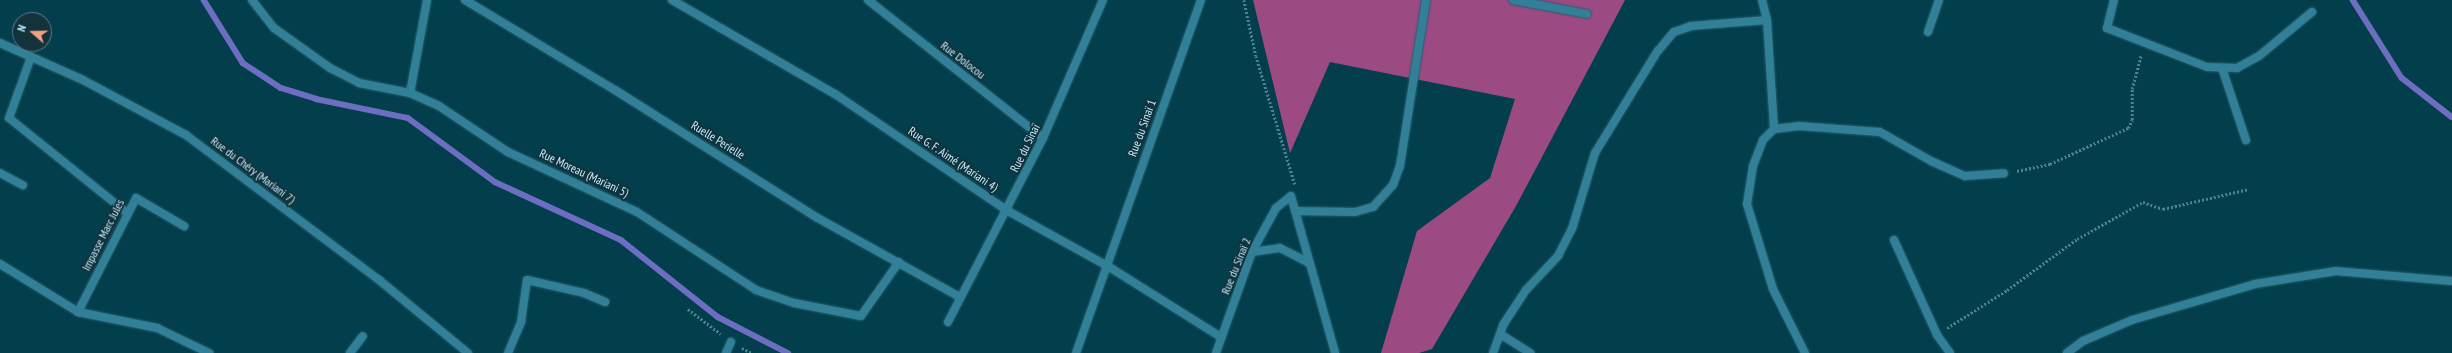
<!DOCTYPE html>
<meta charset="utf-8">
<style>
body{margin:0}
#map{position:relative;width:2452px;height:353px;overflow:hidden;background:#033e4d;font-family:"PT Sans Narrow",sans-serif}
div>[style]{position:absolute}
.forest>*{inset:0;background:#9c4b82}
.stream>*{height:5.5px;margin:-2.75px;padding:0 2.75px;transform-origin:2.75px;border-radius:2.75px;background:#6d6ec2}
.path>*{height:2.5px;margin-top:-1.25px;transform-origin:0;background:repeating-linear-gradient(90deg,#4c8291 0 2px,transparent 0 4px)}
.roads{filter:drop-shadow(0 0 1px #255e6c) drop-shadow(0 0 1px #255e6c)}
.lane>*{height:8px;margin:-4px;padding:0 4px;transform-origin:4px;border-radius:4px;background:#318098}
.street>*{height:8px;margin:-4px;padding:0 4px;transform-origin:4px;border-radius:4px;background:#318098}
span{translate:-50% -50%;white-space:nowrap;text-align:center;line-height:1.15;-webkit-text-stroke:4px #13323c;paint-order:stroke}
.street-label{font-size:12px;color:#c0edfc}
.north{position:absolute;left:12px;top:12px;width:40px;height:40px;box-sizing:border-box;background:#13323c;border:1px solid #587d89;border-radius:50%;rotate:290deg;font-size:11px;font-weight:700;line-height:16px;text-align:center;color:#c0edfc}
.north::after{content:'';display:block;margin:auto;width:14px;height:18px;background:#f2a081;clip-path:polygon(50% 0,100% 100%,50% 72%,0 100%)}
</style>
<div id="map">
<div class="forest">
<div style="clip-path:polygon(1253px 0,1625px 0,1516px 206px,1432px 349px,1419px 353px,1381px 353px,1417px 231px,1490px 178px,1515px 99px,1330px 62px,1290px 153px)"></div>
</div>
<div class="stream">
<div style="left:204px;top:0;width:74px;rotate:58.2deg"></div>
<div style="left:243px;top:63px;width:45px;rotate:33.3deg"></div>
<div style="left:281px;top:88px;width:37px;rotate:17deg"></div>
<div style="left:316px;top:99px;width:94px;rotate:11.7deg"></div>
<div style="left:408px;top:118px;width:108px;rotate:36.3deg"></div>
<div style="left:495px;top:182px;width:139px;rotate:24.7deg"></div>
<div style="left:621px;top:240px;width:124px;rotate:38.4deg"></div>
<div style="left:718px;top:317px;width:79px;rotate:27.2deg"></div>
<div style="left:2353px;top:0;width:92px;rotate:57.9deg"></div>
<div style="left:2402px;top:78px;width:63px;rotate:38deg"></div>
</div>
<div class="path">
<div style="left:1244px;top:0;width:57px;rotate:77.9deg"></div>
<div style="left:1256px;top:56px;width:134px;rotate:73.1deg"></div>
<div style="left:2017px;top:171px;width:34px;rotate:-12deg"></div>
<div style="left:2050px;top:164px;width:86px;rotate:-24.8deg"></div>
<div style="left:2128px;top:128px;width:9px;rotate:-63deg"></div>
<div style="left:2132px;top:120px;width:31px;rotate:-90deg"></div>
<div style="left:2132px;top:89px;width:35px;rotate:-75deg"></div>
<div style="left:688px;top:309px;width:41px;rotate:37.1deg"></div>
<div style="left:1947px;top:328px;width:71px;rotate:-32.3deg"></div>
<div style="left:2007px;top:290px;width:87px;rotate:-36.1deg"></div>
<div style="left:2077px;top:239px;width:76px;rotate:-29.3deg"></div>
<div style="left:2143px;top:202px;width:21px;rotate:19deg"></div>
<div style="left:2163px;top:209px;width:88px;rotate:-13.1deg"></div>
<div style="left:742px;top:348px;width:11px;rotate:27deg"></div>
</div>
<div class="roads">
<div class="lane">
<div style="left:31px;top:57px;width:65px;rotate:109.8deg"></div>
<div style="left:9px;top:118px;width:151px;rotate:38.8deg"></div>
<div style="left:2222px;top:68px;width:76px;rotate:71.6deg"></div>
<div style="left:0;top:173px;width:26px;rotate:28deg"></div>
<div style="left:78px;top:312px;width:128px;rotate:-63deg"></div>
<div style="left:136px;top:198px;width:56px;rotate:30.3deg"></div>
<div style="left:508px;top:353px;width:34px;rotate:-67deg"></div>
<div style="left:521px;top:322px;width:42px;rotate:-81.9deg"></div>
<div style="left:527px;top:280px;width:58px;rotate:12.8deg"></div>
<div style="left:584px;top:293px;width:23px;rotate:23deg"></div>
<div style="left:726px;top:353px;width:12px;rotate:-66deg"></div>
</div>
<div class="street">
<div style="left:252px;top:0;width:36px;rotate:52deg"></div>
<div style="left:274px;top:28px;width:69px;rotate:35.5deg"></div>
<div style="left:330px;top:68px;width:33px;rotate:27deg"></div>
<div style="left:359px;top:83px;width:52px;rotate:11.1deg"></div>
<div style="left:410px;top:93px;width:32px;rotate:24deg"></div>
<div style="left:439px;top:106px;width:83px;rotate:33.7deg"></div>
<div style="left:508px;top:152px;width:142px;rotate:24.9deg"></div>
<div style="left:637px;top:212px;width:142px;rotate:33.2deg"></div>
<div style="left:756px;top:290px;width:40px;rotate:18.9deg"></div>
<div style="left:794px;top:303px;width:68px;rotate:11deg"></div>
<div style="left:861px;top:316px;width:66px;rotate:-54.9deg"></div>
<div style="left:465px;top:0;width:175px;rotate:31deg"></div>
<div style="left:615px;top:90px;width:238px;rotate:32.3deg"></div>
<div style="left:816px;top:217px;width:165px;rotate:29.1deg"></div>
<div style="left:672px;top:0;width:188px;rotate:30deg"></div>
<div style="left:835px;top:94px;width:209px;rotate:34.1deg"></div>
<div style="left:1008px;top:211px;width:112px;rotate:28.9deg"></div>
<div style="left:1106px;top:265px;width:136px;rotate:32.1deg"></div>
<div style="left:868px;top:0;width:223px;rotate:38.3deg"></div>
<div style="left:1513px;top:0;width:75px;rotate:10.7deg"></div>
<div style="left:1762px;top:0;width:21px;rotate:76deg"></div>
<div style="left:1767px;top:20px;width:109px;rotate:86.3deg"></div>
<div style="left:2114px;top:0;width:29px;rotate:104deg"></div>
<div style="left:2107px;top:28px;width:107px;rotate:21.3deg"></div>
<div style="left:2207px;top:67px;width:30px;rotate:2deg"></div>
<div style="left:2237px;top:68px;width:25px;rotate:-29deg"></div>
<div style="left:2259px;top:56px;width:69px;rotate:-39.7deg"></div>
<div style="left:1928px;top:32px;width:34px;rotate:-71deg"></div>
<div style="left:0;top:43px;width:91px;rotate:24deg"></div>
<div style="left:83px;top:80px;width:117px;rotate:28.1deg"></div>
<div style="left:186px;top:135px;width:241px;rotate:36.9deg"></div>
<div style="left:379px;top:280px;width:115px;rotate:39.4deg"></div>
<div style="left:410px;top:93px;width:95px;rotate:-79.6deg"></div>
<div style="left:1295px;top:211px;width:60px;rotate:1deg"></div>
<div style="left:1355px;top:212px;width:19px;rotate:-16deg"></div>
<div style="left:1373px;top:207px;width:30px;rotate:-48deg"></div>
<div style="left:1393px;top:185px;width:20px;rotate:-70deg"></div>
<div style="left:1400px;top:166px;width:168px;rotate:-81.1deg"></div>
<div style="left:1894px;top:240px;width:104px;rotate:65.6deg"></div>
<div style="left:1937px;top:335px;width:22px;rotate:54deg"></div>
<div style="left:1252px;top:252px;width:28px;rotate:-8deg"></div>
<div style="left:1280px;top:248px;width:31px;rotate:27deg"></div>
<div style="left:0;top:264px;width:92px;rotate:31.6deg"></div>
<div style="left:78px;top:312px;width:81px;rotate:11.4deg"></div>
<div style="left:157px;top:328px;width:58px;rotate:25.7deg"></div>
<div style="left:948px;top:322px;width:207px;rotate:-62.7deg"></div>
<div style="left:1043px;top:138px;width:150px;rotate:-66.5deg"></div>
<div style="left:1500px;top:334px;width:36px;rotate:32deg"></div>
<div style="left:350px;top:353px;width:21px;rotate:-53deg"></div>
<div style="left:1076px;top:353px;width:374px;rotate:-70.5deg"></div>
<div style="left:1216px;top:353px;width:107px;rotate:-70.4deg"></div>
<div style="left:1252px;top:252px;width:50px;rotate:-61.4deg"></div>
<div style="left:1276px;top:208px;width:19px;rotate:-39deg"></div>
<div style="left:1291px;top:196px;width:163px;rotate:74.3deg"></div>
<div style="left:1493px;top:353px;width:30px;rotate:-70deg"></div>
<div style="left:1503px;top:325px;width:42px;rotate:-56.7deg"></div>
<div style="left:1526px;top:290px;width:47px;rotate:-46.7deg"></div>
<div style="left:1558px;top:256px;width:30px;rotate:-63deg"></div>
<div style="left:1572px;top:229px;width:79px;rotate:-73.2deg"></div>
<div style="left:1595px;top:153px;width:119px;rotate:-58.5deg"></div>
<div style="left:1657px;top:52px;width:26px;rotate:-50deg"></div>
<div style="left:1674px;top:32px;width:18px;rotate:-19deg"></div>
<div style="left:1691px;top:26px;width:76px;rotate:-4.5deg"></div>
<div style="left:1805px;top:353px;width:72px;rotate:-116.6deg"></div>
<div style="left:1773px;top:289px;width:89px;rotate:-107deg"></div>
<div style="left:1747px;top:204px;width:38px;rotate:-81deg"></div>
<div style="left:1753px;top:166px;width:28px;rotate:-69deg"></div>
<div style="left:1763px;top:140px;width:16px;rotate:-45deg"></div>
<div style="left:1774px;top:129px;width:25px;rotate:-7deg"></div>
<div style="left:1799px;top:126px;width:81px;rotate:4.2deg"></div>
<div style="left:1880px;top:132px;width:59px;rotate:29.6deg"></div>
<div style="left:1931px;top:161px;width:37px;rotate:24deg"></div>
<div style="left:1965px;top:176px;width:39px;rotate:-4deg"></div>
<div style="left:2067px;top:353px;width:20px;rotate:-37deg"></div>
<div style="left:2083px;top:341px;width:53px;rotate:-23.2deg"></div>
<div style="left:2132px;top:320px;width:128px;rotate:-16.3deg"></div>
<div style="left:2255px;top:284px;width:82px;rotate:-9.1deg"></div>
<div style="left:2336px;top:271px;width:116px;rotate:4.9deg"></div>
</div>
</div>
<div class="street-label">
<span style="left:963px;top:60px;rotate:38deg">Rue Dolocou</span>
<span style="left:1142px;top:128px;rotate:-70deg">Rue du Sinaï 1</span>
<span style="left:718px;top:140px;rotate:32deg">Ruelle Perielle</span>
<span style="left:1025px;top:148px;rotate:-64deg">Rue du Sinaï</span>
<span style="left:953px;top:159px;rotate:34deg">Rue G. F. Aimé (Mariani 4)</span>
<span style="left:253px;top:170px;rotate:37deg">Rue du Chéry (Mariani 7)</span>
<span style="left:584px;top:173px;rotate:25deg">Rue Moreau (Mariani 5)</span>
<span style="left:103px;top:235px;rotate:-63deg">Impasse Marc Jules</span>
<span style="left:1236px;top:266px;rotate:-68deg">Rue du Sinaï 2</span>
</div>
<div class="north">N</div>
</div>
